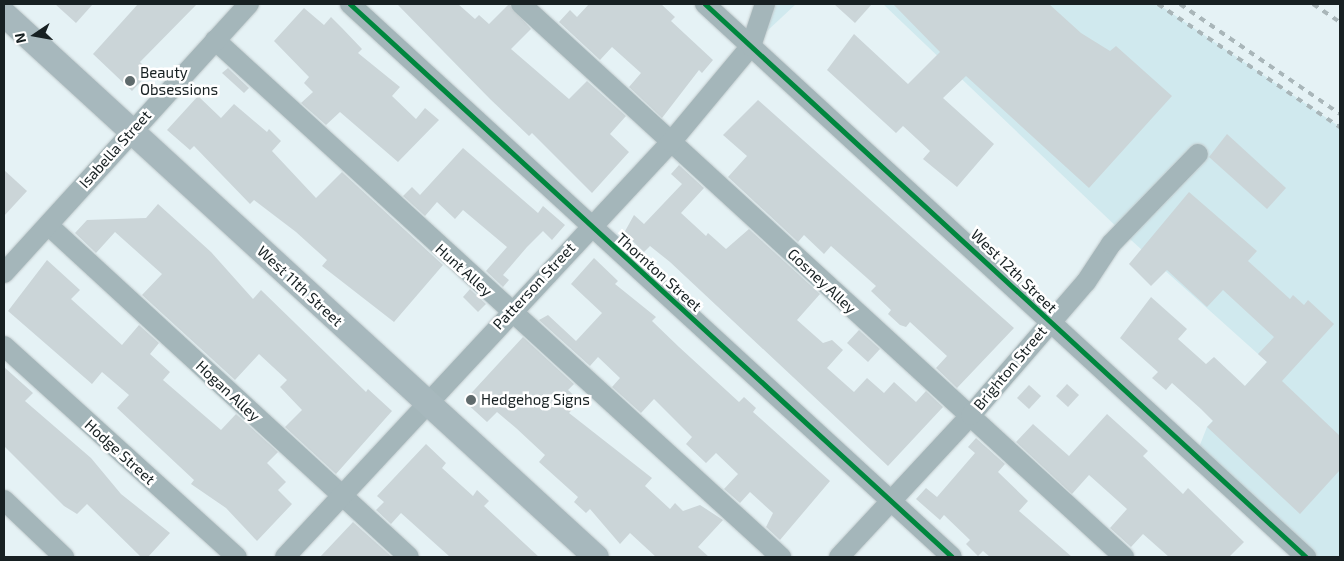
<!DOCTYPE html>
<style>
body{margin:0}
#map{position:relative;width:1344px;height:561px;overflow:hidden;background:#e5f2f5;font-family:"Exo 2",sans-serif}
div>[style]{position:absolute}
.built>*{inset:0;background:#d0e9ee}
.building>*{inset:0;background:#cbd5d8}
.roads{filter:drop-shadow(0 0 1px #c2cbcd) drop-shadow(0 0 1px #c2cbcd)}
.minor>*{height:20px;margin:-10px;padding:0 10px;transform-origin:10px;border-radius:10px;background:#a4b6ba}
.major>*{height:25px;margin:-12.5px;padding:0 12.5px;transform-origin:12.5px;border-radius:12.5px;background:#a7b8bd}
.rail>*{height:4px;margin-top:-2px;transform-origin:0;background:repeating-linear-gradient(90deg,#a9b6b9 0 6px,transparent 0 12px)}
.cycleway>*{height:5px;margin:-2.5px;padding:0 2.5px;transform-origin:2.5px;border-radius:2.5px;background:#00873e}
.dots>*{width:14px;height:14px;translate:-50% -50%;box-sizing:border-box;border:2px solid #fff;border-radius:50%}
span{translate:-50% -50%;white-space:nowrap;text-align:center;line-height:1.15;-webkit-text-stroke:5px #fff;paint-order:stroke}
.poi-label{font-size:15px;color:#172022}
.left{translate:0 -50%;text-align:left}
.street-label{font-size:15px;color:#172022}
.frame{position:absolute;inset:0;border:5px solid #172022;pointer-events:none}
.north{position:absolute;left:10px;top:10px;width:50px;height:50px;-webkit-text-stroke:4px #fff;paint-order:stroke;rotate:258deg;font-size:14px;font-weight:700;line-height:20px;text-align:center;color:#172022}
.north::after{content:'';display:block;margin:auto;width:18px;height:22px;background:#172022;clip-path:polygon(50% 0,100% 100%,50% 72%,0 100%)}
</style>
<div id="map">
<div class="built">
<div style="clip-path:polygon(765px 4px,796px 4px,751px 46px)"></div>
<div style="clip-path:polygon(883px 4px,1158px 4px,1340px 127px,1340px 557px,1306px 557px,1196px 455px,1207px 427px,1267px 362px,1122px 232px)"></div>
</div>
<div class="building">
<div style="clip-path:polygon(55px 4px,93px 4px,76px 23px)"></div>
<div style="clip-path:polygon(138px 4px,197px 4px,140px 62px,150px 72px,132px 91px,93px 54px)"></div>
<div style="clip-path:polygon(397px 4px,458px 4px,475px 19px,479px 15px,489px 24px,509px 4px,531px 29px,511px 49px,569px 99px,587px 81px,626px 116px,610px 134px,629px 152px,592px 193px,532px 133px,529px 136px,490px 99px)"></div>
<div style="clip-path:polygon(589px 4px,661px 4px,675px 17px,671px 21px,713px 60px,702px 73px,699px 70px,662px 118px,629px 87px,641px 73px,612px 47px,600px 60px,559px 22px,570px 10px,577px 17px)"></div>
<div style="clip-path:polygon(834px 4px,872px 4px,855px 23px)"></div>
<div style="clip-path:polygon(893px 4px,1049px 4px,1081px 33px,1110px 51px,1116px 46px,1172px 96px,1089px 188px,966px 76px,943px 98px,994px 144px,957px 187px,923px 159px,930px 151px,903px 126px,896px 133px,827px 70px,854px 34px,908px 84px,940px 52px)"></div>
<div style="clip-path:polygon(304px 8px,324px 25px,331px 17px,342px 28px,362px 49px,358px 53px,400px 87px,392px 96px,416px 119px,425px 108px,439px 120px,398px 162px,340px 112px,326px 125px,301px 103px,313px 92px,304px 83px,309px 77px,274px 41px)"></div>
<div style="clip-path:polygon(228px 68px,249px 88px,244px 93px,222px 73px)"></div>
<div style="clip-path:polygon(198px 96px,221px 118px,234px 104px,267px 132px,269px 129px,281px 141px,272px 151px,316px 198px,342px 172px,443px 265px,394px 322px,322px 266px,327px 260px,296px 232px,254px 200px,250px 204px,194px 146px,190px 150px,167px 130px)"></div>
<div style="clip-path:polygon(758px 100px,1014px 328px,957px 388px,936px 368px,947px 356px,910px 322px,906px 327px,900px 325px,888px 314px,891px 310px,871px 291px,876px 286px,831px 246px,824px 254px,804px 235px,798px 242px,728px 177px,747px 156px,723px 135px)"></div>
<div style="clip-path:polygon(1227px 134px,1286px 188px,1267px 209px,1209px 157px)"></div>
<div style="clip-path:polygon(463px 148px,538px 213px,543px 206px,565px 225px,552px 240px,543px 231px,527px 247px,503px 275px,509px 280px,503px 287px,486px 271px,507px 247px,463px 210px,455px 219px,437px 202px,425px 216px,403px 196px,412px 187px,420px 195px)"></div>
<div style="clip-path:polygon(679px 165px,704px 188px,681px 213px,706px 236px,708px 233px,726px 249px,749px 229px,820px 294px,797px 320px,823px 343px,832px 340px,843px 350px,827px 368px,854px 392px,867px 378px,884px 393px,894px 382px,916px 402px,926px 391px,943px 407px,888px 466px,670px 262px,650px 246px,644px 252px,624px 233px,634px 215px,644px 224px,682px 184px,671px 174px)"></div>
<div style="clip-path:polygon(4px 170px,27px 191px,4px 216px)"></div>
<div style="clip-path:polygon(1189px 192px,1257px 251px,1248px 261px,1290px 299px,1293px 295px,1304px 305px,1308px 300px,1334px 324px,1282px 381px,1340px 436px,1340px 470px,1300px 514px,1207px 427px,1213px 421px,1201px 409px,1172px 383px,1166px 390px,1152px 378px,1158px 372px,1120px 338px,1151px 297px,1187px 329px,1178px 339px,1206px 364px,1214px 357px,1245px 386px,1267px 362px,1258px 354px,1274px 337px,1223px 290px,1207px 307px,1167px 270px,1151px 286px,1129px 264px)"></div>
<div style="clip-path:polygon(158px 204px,211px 252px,253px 299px,261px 290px,366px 392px,368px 389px,392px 411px,336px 474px,285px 427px,302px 410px,280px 387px,287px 380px,259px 354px,235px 380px,142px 295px,162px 274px,115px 232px,96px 253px,75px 233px,87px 220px,146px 218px)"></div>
<div style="clip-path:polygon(594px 258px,618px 281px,615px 284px,656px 317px,652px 321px,679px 347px,739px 402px,744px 397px,756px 408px,753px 412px,830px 481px,780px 540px,766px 527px,773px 513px,750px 492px,740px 503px,724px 489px,738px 474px,716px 453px,706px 463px,686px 444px,692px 437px,654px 399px,641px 413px,612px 387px,620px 378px,598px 357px,590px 366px,539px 320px,548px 315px,576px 341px,602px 313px,571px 284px)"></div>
<div style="clip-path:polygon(47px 260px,80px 290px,71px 299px,122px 345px,139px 325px,159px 343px,150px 354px,170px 372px,163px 380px,221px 430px,236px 414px,278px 452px,267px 463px,286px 482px,278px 490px,292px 504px,257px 541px,226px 508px,191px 484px,194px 480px,117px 408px,129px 395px,102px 372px,92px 384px,8px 311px)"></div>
<div style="clip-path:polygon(470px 289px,486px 304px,478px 312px,463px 297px)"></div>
<div style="clip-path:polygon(859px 330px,880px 349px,868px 362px,847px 343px)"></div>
<div style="clip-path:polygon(523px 337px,574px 384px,568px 390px,580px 401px,569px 413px,652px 478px,645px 486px,670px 509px,675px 503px,683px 511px,700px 505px,723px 520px,698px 547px,709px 557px,656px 557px,630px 533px,620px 544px,590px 509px,586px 513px,574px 502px,578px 497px,539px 462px,545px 455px,516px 428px,497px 412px,487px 422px,464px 401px)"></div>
<div style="clip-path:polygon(4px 367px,33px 393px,25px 401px,91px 458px,121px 494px,170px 533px,148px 557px,141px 557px,87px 504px,77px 514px,64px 506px,4px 446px)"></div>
<div style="clip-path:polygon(1067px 384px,1079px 395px,1068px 407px,1056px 396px)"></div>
<div style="clip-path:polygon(1029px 385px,1041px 396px,1029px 409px,1017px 398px)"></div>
<div style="clip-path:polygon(1107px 414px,1148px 451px,1143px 456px,1183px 494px,1188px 488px,1244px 542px,1229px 557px,1169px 557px,1143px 534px,1131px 547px,1110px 528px,1127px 509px,1089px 475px,1072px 494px,1016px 442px,1033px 424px,1069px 456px)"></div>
<div style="clip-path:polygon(976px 438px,1005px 464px,998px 472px,1028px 501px,1019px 511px,1072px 557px,990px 557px,983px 551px,978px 556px,966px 544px,970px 540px,944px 515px,940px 520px,916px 499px,926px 488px,937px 497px,975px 453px,968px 447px)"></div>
<div style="clip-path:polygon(426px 444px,446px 463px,442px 468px,473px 496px,477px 490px,489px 501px,484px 506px,539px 557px,450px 557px,401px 513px,391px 524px,376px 510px,384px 502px,377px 496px)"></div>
<div style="clip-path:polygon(353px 522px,392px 557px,320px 557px)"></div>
</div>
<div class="roads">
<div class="minor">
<div style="left:350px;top:4px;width:817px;rotate:42.57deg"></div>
<div style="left:521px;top:4px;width:818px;rotate:42.52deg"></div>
<div style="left:705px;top:4px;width:817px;rotate:42.62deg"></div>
<div style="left:215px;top:40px;width:767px;rotate:42.41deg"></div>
<div style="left:48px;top:225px;width:490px;rotate:42.6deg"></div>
<div style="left:4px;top:273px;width:364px;rotate:-47.7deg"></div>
<div style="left:4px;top:346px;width:314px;rotate:42.2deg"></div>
<div style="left:4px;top:500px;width:83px;rotate:43.5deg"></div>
<div style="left:285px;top:557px;width:567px;rotate:-47.07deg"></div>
<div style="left:671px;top:142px;width:125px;rotate:-50.2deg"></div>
<div style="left:751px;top:46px;width:44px;rotate:-71.6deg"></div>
<div style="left:839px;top:557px;width:194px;rotate:-47.1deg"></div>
<div style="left:971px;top:415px;width:176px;rotate:-49.2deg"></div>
<div style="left:1086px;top:282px;width:45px;rotate:-56.7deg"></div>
<div style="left:1111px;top:244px;width:125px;rotate:-46deg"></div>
</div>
<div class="major">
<div style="left:4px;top:14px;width:803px;rotate:42.53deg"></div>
</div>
</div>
<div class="rail">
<div style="left:1158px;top:4px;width:220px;rotate:34.1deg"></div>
<div style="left:1180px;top:4px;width:194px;rotate:34.5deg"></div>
<div style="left:1313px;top:4px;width:32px;rotate:34deg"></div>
</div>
<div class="cycleway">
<div style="left:350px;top:4px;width:817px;rotate:42.57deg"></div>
<div style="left:705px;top:4px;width:817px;rotate:42.62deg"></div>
</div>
<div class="dots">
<div style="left:130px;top:81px;background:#5f6a6c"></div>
<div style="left:471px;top:400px;background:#5f6a6c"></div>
</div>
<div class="poi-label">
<span class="left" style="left:140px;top:81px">Beauty<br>Obsessions</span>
<span class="left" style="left:481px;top:400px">Hedgehog Signs</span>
</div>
<div class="street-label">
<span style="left:115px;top:149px;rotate:-48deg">Isabella Street</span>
<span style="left:464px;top:270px;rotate:42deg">Hunt Alley</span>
<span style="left:1014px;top:271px;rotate:44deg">West 12th Street</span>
<span style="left:659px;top:272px;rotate:42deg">Thornton Street</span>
<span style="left:822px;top:281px;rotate:43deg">Gosney Alley</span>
<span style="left:300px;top:286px;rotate:43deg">West 11th Street</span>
<span style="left:534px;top:286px;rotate:-47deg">Patterson Street</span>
<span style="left:1010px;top:368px;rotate:-50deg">Brighton Street</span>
<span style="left:228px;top:391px;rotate:43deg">Hogan Alley</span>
<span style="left:120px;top:452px;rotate:42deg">Hodge Street</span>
</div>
<div class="frame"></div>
<div class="north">N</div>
</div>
